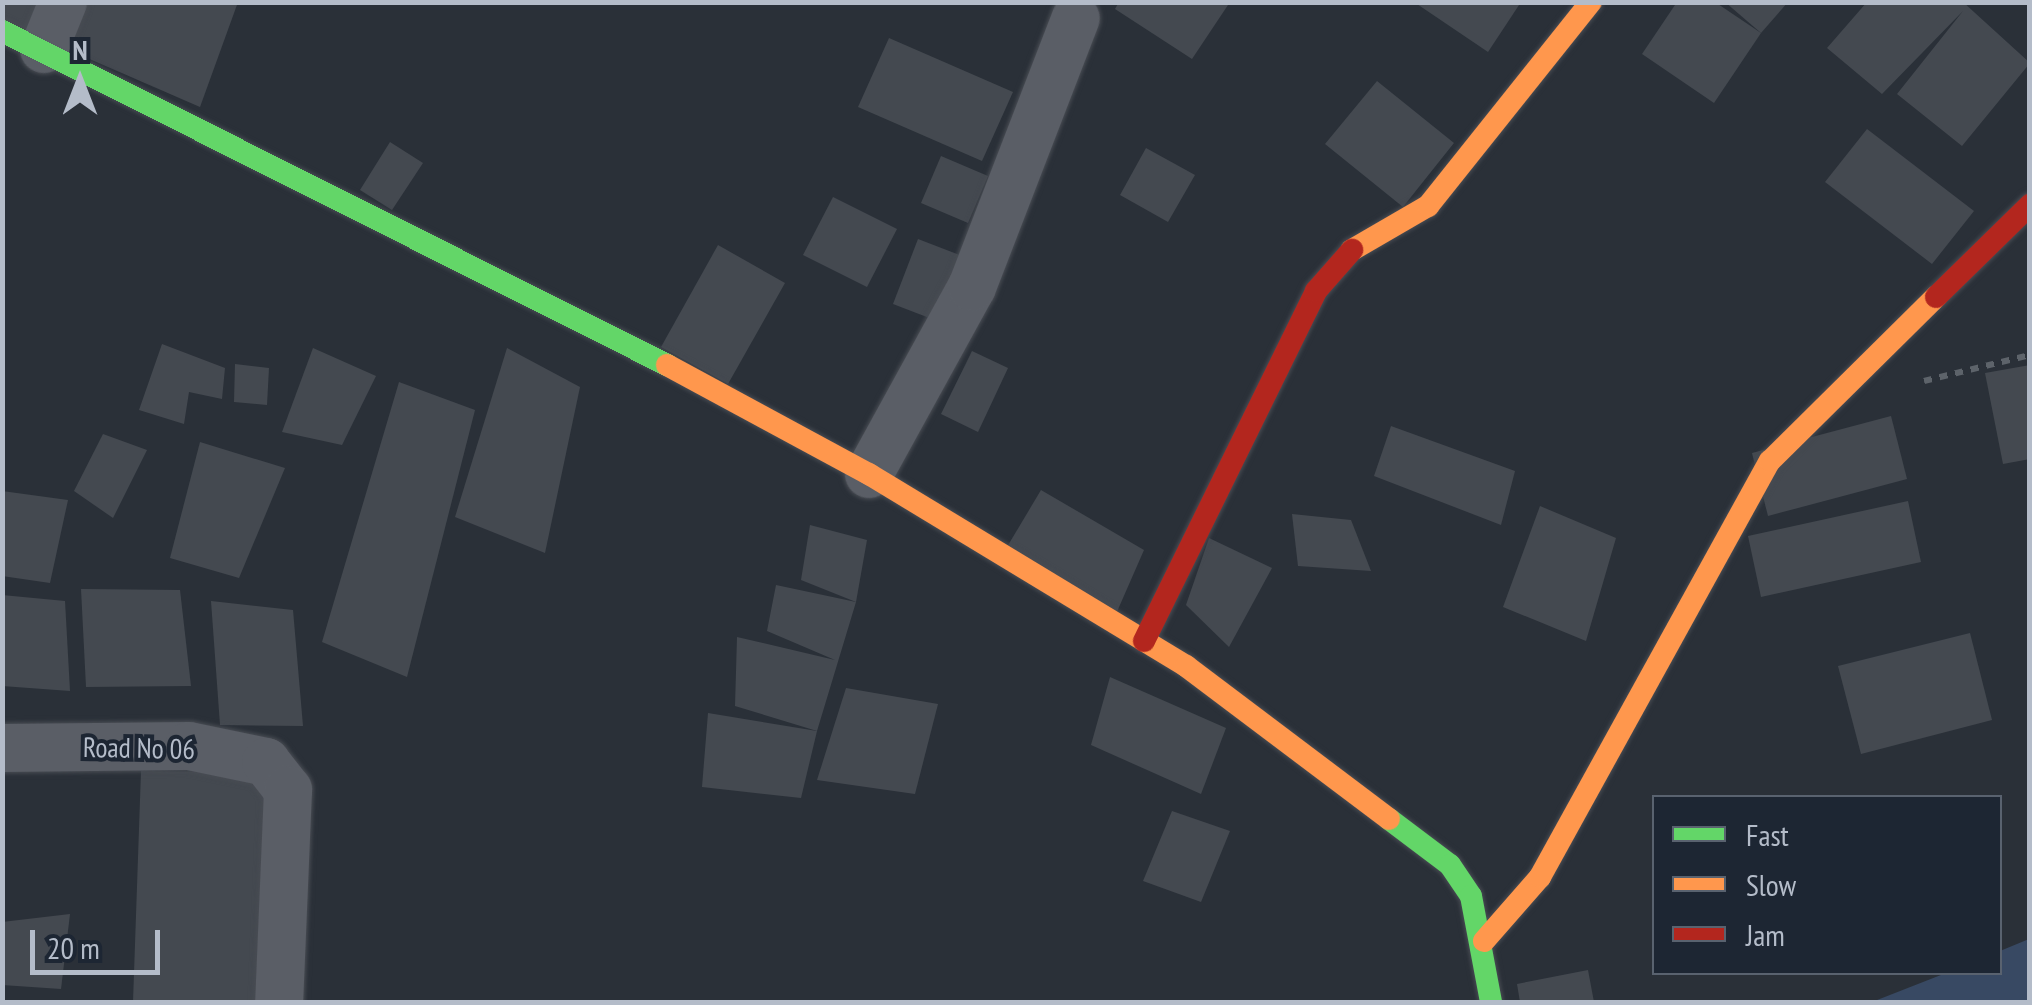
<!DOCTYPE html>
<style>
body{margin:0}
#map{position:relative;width:2032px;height:1005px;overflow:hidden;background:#2a3038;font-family:"PT Sans Narrow",sans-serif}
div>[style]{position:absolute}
.water>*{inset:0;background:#384963}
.building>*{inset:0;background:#444950}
.path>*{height:6px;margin-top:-3px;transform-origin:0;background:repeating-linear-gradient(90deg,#5d636a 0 8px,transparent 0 16px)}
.roads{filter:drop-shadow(0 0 2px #484c53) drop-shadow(0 0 2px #484c53)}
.street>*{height:48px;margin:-24px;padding:0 24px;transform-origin:24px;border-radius:24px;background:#5a5e66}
.fast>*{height:22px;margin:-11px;padding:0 11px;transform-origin:11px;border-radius:11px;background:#63d668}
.slow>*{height:22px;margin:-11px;padding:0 11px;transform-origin:11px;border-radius:11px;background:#ff974d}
.jam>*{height:22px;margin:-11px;padding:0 11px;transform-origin:11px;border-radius:11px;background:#b3261e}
span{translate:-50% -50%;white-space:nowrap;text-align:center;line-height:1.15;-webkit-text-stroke:8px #1d2633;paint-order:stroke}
.street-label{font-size:28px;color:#b4bcc9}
.frame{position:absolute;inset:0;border:5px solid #b4bcc9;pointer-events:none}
.legend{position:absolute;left:1652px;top:795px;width:350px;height:180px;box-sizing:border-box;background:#1d2633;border:2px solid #59626f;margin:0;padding:12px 18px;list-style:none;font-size:30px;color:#b4bcc9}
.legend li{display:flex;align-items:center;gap:20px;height:50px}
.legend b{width:50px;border:2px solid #59626f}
.north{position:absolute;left:30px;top:30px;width:100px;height:100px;-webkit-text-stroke:8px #1d2633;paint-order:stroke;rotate:0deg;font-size:28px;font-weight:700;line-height:40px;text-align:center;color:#b4bcc9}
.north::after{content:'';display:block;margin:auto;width:35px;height:45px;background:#b4bcc9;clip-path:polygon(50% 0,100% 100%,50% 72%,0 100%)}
.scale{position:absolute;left:30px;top:930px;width:130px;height:45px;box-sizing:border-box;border:5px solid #b4bcc9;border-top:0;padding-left:12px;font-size:30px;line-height:35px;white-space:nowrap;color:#b4bcc9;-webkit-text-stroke:8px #1d2633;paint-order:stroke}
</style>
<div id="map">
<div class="water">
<div style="clip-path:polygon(2029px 939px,2029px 1002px,1872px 1002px,1946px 973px,2000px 972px,2000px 951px)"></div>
</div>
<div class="building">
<div style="clip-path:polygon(2px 2px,40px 2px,28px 32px,2px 21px)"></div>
<div style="clip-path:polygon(73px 2px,238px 2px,200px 107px,55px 44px)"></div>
<div style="clip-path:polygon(1119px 2px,1230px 2px,1192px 59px,1115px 9px)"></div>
<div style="clip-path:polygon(1414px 2px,1521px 2px,1488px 52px)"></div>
<div style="clip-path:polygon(1677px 2px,1715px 2px,1761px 33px,1714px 103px,1642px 54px)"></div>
<div style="clip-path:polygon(1725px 2px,1788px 2px,1761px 33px)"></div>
<div style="clip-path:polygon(1867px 2px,1963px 2px,2030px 63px,1962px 146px,1897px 94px,1963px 11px,1882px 94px,1827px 48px)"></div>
<div style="clip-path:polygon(889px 38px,1013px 92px,982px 161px,858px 107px)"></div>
<div style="clip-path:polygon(1377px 81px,1454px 143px,1403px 207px,1325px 144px)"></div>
<div style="clip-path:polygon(1867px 129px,1974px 211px,1932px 264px,1825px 182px)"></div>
<div style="clip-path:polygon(390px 142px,423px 163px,392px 210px,360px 190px)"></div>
<div style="clip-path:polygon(1146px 148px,1195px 175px,1168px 222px,1120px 195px)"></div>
<div style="clip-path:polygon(941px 156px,988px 176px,968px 223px,921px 203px)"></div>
<div style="clip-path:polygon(833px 197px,897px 229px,867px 287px,803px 255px)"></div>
<div style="clip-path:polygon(918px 239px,970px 259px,945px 324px,893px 304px)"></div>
<div style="clip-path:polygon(718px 245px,785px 283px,728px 384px,661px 347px)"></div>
<div style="clip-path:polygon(162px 344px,225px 368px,222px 399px,189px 392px,184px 424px,139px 410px)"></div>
<div style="clip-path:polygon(313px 348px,376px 376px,342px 445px,282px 432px)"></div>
<div style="clip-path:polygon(507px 348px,580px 387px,545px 553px,455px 517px)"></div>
<div style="clip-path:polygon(972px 351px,1008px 368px,978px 432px,941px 414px)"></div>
<div style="clip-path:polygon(235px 364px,269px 368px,267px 405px,234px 402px)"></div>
<div style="clip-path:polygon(2030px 365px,2030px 459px,2003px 464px,1985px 373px)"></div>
<div style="clip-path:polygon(399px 382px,475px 410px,407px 677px,322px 642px)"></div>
<div style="clip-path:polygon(1891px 416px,1907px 479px,1768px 516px,1752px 453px)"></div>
<div style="clip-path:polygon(1391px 426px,1515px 471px,1501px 525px,1374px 476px)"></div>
<div style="clip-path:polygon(103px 434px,147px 450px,113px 518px,74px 491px)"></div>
<div style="clip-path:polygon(200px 442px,285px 468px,239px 578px,170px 558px)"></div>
<div style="clip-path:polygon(1041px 490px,1144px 550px,1116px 614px,1004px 552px)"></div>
<div style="clip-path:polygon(2px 491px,68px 500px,50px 583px,2px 576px)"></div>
<div style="clip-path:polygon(1908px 501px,1921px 562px,1761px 597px,1748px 536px)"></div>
<div style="clip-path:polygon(1540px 506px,1616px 538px,1586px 641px,1503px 607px)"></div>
<div style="clip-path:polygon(1292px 514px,1351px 520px,1371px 571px,1298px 566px)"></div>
<div style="clip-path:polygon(810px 525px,867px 540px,856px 602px,801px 580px)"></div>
<div style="clip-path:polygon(1209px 538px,1272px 568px,1229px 647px,1186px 605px)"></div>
<div style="clip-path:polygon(776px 585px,856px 602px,817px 731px,735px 706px,737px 637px,835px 660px,767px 631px)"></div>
<div style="clip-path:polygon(81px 589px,180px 590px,191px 686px,86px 687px)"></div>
<div style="clip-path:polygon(2px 595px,65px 601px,70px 691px,2px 686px)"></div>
<div style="clip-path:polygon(211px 601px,293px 610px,303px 726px,220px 725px)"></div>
<div style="clip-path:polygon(1970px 633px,1992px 720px,1861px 754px,1838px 666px)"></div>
<div style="clip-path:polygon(1110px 677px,1226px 728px,1201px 794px,1091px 745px)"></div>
<div style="clip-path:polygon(846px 688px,938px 704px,915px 794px,817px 780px)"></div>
<div style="clip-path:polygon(708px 713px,817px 731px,801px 798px,702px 787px)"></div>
<div style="clip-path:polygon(141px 771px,266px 772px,255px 1002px,133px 1002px)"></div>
<div style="clip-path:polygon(1172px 811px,1230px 831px,1201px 902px,1143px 881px)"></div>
<div style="clip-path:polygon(70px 914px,61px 989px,2px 985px,2px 922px)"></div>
<div style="clip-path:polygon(1588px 970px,1594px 1002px,1520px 1002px,1517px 984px)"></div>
</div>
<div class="path">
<div style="left:1924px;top:381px;width:109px;rotate:-13.8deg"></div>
</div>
<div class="roads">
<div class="street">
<div style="left:44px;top:49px;width:51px;rotate:-68deg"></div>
<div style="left:869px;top:474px;width:213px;rotate:-61.2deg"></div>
<div style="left:972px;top:287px;width:288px;rotate:-68.9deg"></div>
<div style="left:2px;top:748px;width:187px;rotate:-0.6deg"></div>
<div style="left:189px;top:746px;width:79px;rotate:11.7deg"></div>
<div style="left:266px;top:762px;width:36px;rotate:52deg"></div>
<div style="left:288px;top:790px;width:212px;rotate:92.4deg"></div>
</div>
<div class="fast">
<div style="left:2px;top:31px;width:744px;rotate:26.67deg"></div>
<div style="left:1389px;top:819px;width:76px;rotate:37deg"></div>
<div style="left:1450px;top:865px;width:37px;rotate:56deg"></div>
<div style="left:1471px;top:896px;width:108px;rotate:79.3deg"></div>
</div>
<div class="slow">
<div style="left:1352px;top:250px;width:88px;rotate:-30.1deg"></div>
<div style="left:1428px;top:206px;width:261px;rotate:-51.4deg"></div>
<div style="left:667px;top:365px;width:230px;rotate:28.4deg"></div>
<div style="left:869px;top:474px;width:371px;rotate:31.2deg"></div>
<div style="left:1186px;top:666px;width:254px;rotate:37deg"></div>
<div style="left:1484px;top:941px;width:85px;rotate:-48.8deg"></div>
<div style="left:1540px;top:877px;width:475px;rotate:-61.1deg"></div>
<div style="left:1770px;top:461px;width:233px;rotate:-44.7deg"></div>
</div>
<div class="jam">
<div style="left:1936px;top:297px;width:132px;rotate:-44.4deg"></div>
<div style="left:1144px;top:641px;width:390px;rotate:-63.8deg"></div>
<div style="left:1316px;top:291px;width:55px;rotate:-48.7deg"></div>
</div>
</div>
<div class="street-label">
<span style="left:139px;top:748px;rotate:1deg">Road No 06</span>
</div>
<div class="frame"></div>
<ul class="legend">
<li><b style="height:12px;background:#63d668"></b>Fast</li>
<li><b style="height:12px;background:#ff974d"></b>Slow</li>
<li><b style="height:12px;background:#b3261e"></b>Jam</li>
</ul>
<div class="north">N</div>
<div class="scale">20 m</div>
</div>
